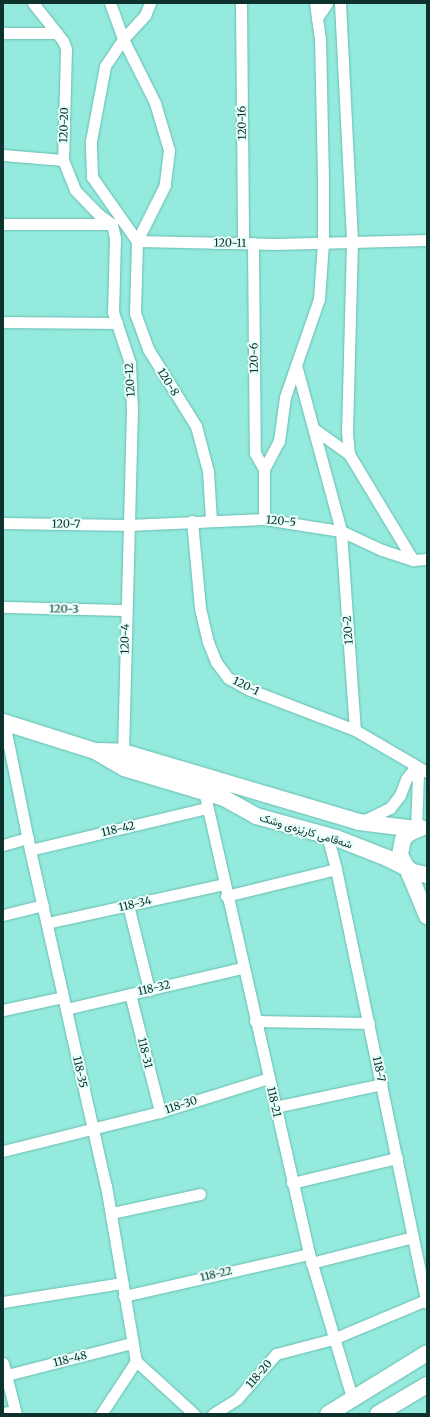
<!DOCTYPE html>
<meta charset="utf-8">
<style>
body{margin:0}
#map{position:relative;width:430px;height:1417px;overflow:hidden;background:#95eade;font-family:Merriweather,Vazirmatn,serif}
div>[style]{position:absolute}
.roads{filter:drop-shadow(0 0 1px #67bcb0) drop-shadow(0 0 1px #67bcb0)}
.street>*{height:11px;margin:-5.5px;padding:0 5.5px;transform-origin:5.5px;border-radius:5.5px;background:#fff}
.secondary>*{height:16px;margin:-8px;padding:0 8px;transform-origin:8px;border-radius:8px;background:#fff}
span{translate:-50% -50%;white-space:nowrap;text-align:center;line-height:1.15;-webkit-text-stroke:4px #e7fffa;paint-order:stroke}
.street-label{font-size:11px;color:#0d322d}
.frame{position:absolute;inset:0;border:4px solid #0d322d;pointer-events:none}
</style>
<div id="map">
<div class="roads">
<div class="street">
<div style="left:33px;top:3px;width:48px;rotate:51.7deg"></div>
<div style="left:63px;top:41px;width:9px;rotate:69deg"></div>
<div style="left:66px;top:49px;width:111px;rotate:91.5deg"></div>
<div style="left:63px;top:160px;width:32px;rotate:68deg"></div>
<div style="left:75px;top:190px;width:33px;rotate:46deg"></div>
<div style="left:98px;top:214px;width:17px;rotate:36deg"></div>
<div style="left:112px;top:224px;width:14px;rotate:78deg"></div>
<div style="left:115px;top:238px;width:74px;rotate:91.5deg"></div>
<div style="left:113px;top:312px;width:54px;rotate:71.6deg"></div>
<div style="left:130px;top:363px;width:46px;rotate:87.5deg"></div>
<div style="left:132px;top:409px;width:343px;rotate:91.5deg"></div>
<div style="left:110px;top:3px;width:38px;rotate:70deg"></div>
<div style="left:123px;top:39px;width:72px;rotate:63.4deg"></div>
<div style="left:155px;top:103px;width:49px;rotate:73.4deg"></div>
<div style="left:169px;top:150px;width:35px;rotate:97deg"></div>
<div style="left:165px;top:185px;width:63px;rotate:116.6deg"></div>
<div style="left:137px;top:241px;width:72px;rotate:91.6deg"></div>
<div style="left:135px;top:313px;width:38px;rotate:70deg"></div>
<div style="left:148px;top:349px;width:91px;rotate:58.1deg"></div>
<div style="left:196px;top:426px;width:47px;rotate:75.1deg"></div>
<div style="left:208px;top:471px;width:49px;rotate:86.5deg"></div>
<div style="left:241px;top:3px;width:240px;rotate:89.5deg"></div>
<div style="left:340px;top:3px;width:239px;rotate:87.1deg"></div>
<div style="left:352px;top:242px;width:190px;rotate:91.5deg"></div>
<div style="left:347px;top:432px;width:22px;rotate:85deg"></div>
<div style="left:349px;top:454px;width:124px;rotate:58.9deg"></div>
<div style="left:317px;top:18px;width:18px;rotate:-56deg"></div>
<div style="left:3px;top:33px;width:54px"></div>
<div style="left:3px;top:155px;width:60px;rotate:4.8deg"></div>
<div style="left:3px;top:224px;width:109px"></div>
<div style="left:137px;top:241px;width:139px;rotate:1.2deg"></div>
<div style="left:276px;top:244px;width:151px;rotate:-1.5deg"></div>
<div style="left:137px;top:241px;width:78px;rotate:-125.1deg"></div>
<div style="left:92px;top:177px;width:36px;rotate:-92deg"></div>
<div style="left:91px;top:141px;width:76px;rotate:-79.4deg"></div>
<div style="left:105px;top:66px;width:32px;rotate:-56deg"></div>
<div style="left:123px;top:39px;width:33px;rotate:-47deg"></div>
<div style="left:145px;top:15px;width:13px;rotate:-67deg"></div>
<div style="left:253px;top:243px;width:210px;rotate:89.5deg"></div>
<div style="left:255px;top:453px;width:18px;rotate:61deg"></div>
<div style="left:3px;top:322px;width:114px;rotate:0.5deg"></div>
<div style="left:296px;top:365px;width:172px;rotate:74.8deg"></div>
<div style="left:341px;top:531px;width:199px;rotate:86deg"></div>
<div style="left:314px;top:429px;width:43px;rotate:35.5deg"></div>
<div style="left:264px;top:519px;width:50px;rotate:-90deg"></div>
<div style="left:264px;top:469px;width:32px;rotate:-62deg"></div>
<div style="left:279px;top:441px;width:44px;rotate:-82.2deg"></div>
<div style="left:285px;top:397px;width:104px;rotate:-70.9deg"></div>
<div style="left:319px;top:299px;width:56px;rotate:-85.9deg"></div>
<div style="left:323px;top:243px;width:63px;rotate:-90deg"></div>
<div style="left:323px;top:180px;width:141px;rotate:-91.2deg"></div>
<div style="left:320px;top:39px;width:36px;rotate:-98deg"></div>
<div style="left:192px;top:521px;width:87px;rotate:84.7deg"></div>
<div style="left:200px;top:608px;width:35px;rotate:77deg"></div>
<div style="left:208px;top:642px;width:22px;rotate:68deg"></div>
<div style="left:216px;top:662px;width:20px;rotate:53deg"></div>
<div style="left:228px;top:678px;width:23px;rotate:29deg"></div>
<div style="left:248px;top:689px;width:115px;rotate:21deg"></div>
<div style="left:355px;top:730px;width:83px;rotate:30.3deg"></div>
<div style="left:3px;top:523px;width:125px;rotate:0.9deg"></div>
<div style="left:128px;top:525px;width:136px;rotate:-2.5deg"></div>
<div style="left:264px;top:519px;width:78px;rotate:8.9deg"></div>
<div style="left:341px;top:531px;width:45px;rotate:24.9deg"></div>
<div style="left:382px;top:550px;width:33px;rotate:18deg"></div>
<div style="left:413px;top:560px;width:14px;rotate:-4deg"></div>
<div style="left:3px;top:607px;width:123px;rotate:1.4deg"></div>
<div style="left:4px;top:722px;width:131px;rotate:78.5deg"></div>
<div style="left:30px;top:850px;width:344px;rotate:77.3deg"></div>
<div style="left:106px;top:1186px;width:178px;rotate:80.3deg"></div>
<div style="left:136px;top:1361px;width:64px;rotate:123.4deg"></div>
<div style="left:413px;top:764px;width:12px;rotate:66deg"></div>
<div style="left:418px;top:775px;width:54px;rotate:92.1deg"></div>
<div style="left:206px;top:800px;width:466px;rotate:77.2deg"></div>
<div style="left:309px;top:1254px;width:153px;rotate:73.3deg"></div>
<div style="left:361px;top:822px;width:32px;rotate:-26deg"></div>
<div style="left:390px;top:808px;width:16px;rotate:-52deg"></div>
<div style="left:400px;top:795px;width:17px;rotate:-69deg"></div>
<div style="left:406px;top:779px;width:14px;rotate:-51deg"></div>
<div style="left:327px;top:835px;width:35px;rotate:75deg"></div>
<div style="left:336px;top:869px;width:443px;rotate:78.2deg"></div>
<div style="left:3px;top:845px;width:26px;rotate:-16deg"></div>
<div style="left:30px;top:850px;width:181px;rotate:-13.4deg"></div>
<div style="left:226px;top:896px;width:113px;rotate:-13.8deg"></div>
<div style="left:128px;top:905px;width:88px;rotate:76.1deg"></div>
<div style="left:3px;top:915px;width:41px;rotate:-14deg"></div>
<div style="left:47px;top:923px;width:181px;rotate:-12.4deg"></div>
<div style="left:130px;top:994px;width:122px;rotate:75.7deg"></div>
<div style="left:66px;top:1009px;width:181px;rotate:-13.1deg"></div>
<div style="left:3px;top:1010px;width:61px;rotate:-12.2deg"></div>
<div style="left:255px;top:1021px;width:114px;rotate:1deg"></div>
<div style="left:275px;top:1107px;width:109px;rotate:-12.1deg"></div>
<div style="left:3px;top:1151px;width:162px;rotate:-14deg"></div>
<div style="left:160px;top:1112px;width:114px;rotate:-17.3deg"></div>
<div style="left:292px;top:1183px;width:108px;rotate:-13.4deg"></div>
<div style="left:112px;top:1213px;width:90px;rotate:-12.2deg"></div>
<div style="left:311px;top:1263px;width:105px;rotate:-14.3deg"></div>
<div style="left:124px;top:1296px;width:190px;rotate:-12.8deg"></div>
<div style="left:3px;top:1302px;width:121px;rotate:-9.1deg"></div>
<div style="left:136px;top:1361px;width:79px;rotate:42.4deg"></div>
<div style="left:3px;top:1363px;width:53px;rotate:75.7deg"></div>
<div style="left:7px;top:1375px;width:129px;rotate:-14.4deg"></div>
<div style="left:3px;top:1413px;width:12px;rotate:-9deg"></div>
<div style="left:213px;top:1414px;width:28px;rotate:-32deg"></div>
<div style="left:237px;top:1399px;width:60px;rotate:-49.1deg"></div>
<div style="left:276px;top:1354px;width:59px;rotate:-14.7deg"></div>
<div style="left:333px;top:1339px;width:101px;rotate:-22.8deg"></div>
</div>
<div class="secondary">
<div style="left:3px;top:722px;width:96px;rotate:17.5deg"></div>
<div style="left:95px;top:751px;width:34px;rotate:30deg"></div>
<div style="left:124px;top:768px;width:104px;rotate:16.7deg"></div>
<div style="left:224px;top:798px;width:37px;rotate:29deg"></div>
<div style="left:256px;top:816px;width:83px;rotate:15.4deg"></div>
<div style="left:336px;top:838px;width:55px;rotate:21.4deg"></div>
<div style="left:387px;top:858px;width:22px;rotate:27deg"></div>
<div style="left:407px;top:868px;width:52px;rotate:67.4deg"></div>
<div style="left:99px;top:751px;width:24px;rotate:2deg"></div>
<div style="left:123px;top:752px;width:246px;rotate:16.5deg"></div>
<div style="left:359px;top:822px;width:57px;rotate:7deg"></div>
<div style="left:421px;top:828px;width:13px;rotate:157deg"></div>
<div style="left:409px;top:833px;width:8px;rotate:135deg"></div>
<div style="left:403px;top:839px;width:16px;rotate:101deg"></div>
<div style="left:400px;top:855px;width:15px;rotate:62deg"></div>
<div style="left:407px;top:868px;width:7px;rotate:34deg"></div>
<div style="left:413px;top:872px;width:14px;rotate:12deg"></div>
<div style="left:328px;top:1414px;width:116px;rotate:-31.6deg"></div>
<div style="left:378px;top:1414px;width:57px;rotate:-30.6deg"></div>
</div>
</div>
<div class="street-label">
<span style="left:242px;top:123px;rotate:-91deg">120-16</span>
<span style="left:64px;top:125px;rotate:-88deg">120-20</span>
<span style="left:230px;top:243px;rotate:1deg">120-11</span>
<span style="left:254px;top:358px;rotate:-91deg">120-6</span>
<span style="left:130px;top:380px;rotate:-94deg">120-12</span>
<span style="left:168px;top:382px;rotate:58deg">120-8</span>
<span style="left:281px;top:521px;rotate:5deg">120-5</span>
<span style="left:66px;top:524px;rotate:1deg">120-7</span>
<span style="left:64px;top:609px;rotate:1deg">120-3</span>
<span style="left:348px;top:630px;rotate:-94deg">120-2</span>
<span style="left:125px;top:639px;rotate:-89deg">120-4</span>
<span style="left:246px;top:686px;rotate:26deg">120-1</span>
<span style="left:118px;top:829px;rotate:-13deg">118-42</span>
<span style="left:306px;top:831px;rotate:17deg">شەقامی کارێزەی وشک</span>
<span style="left:135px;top:904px;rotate:-13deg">118-34</span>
<span style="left:154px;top:988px;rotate:-13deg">118-32</span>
<span style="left:145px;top:1053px;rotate:76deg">118-31</span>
<span style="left:379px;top:1069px;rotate:78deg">118-7</span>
<span style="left:80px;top:1072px;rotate:78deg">118-35</span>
<span style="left:274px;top:1102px;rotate:77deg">118-21</span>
<span style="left:181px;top:1105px;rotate:-18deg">118-30</span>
<span style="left:216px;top:1274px;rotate:-13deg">118-22</span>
<span style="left:70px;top:1359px;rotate:-14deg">118-48</span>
<span style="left:259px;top:1374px;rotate:-49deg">118-20</span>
</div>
<div class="frame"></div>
</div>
